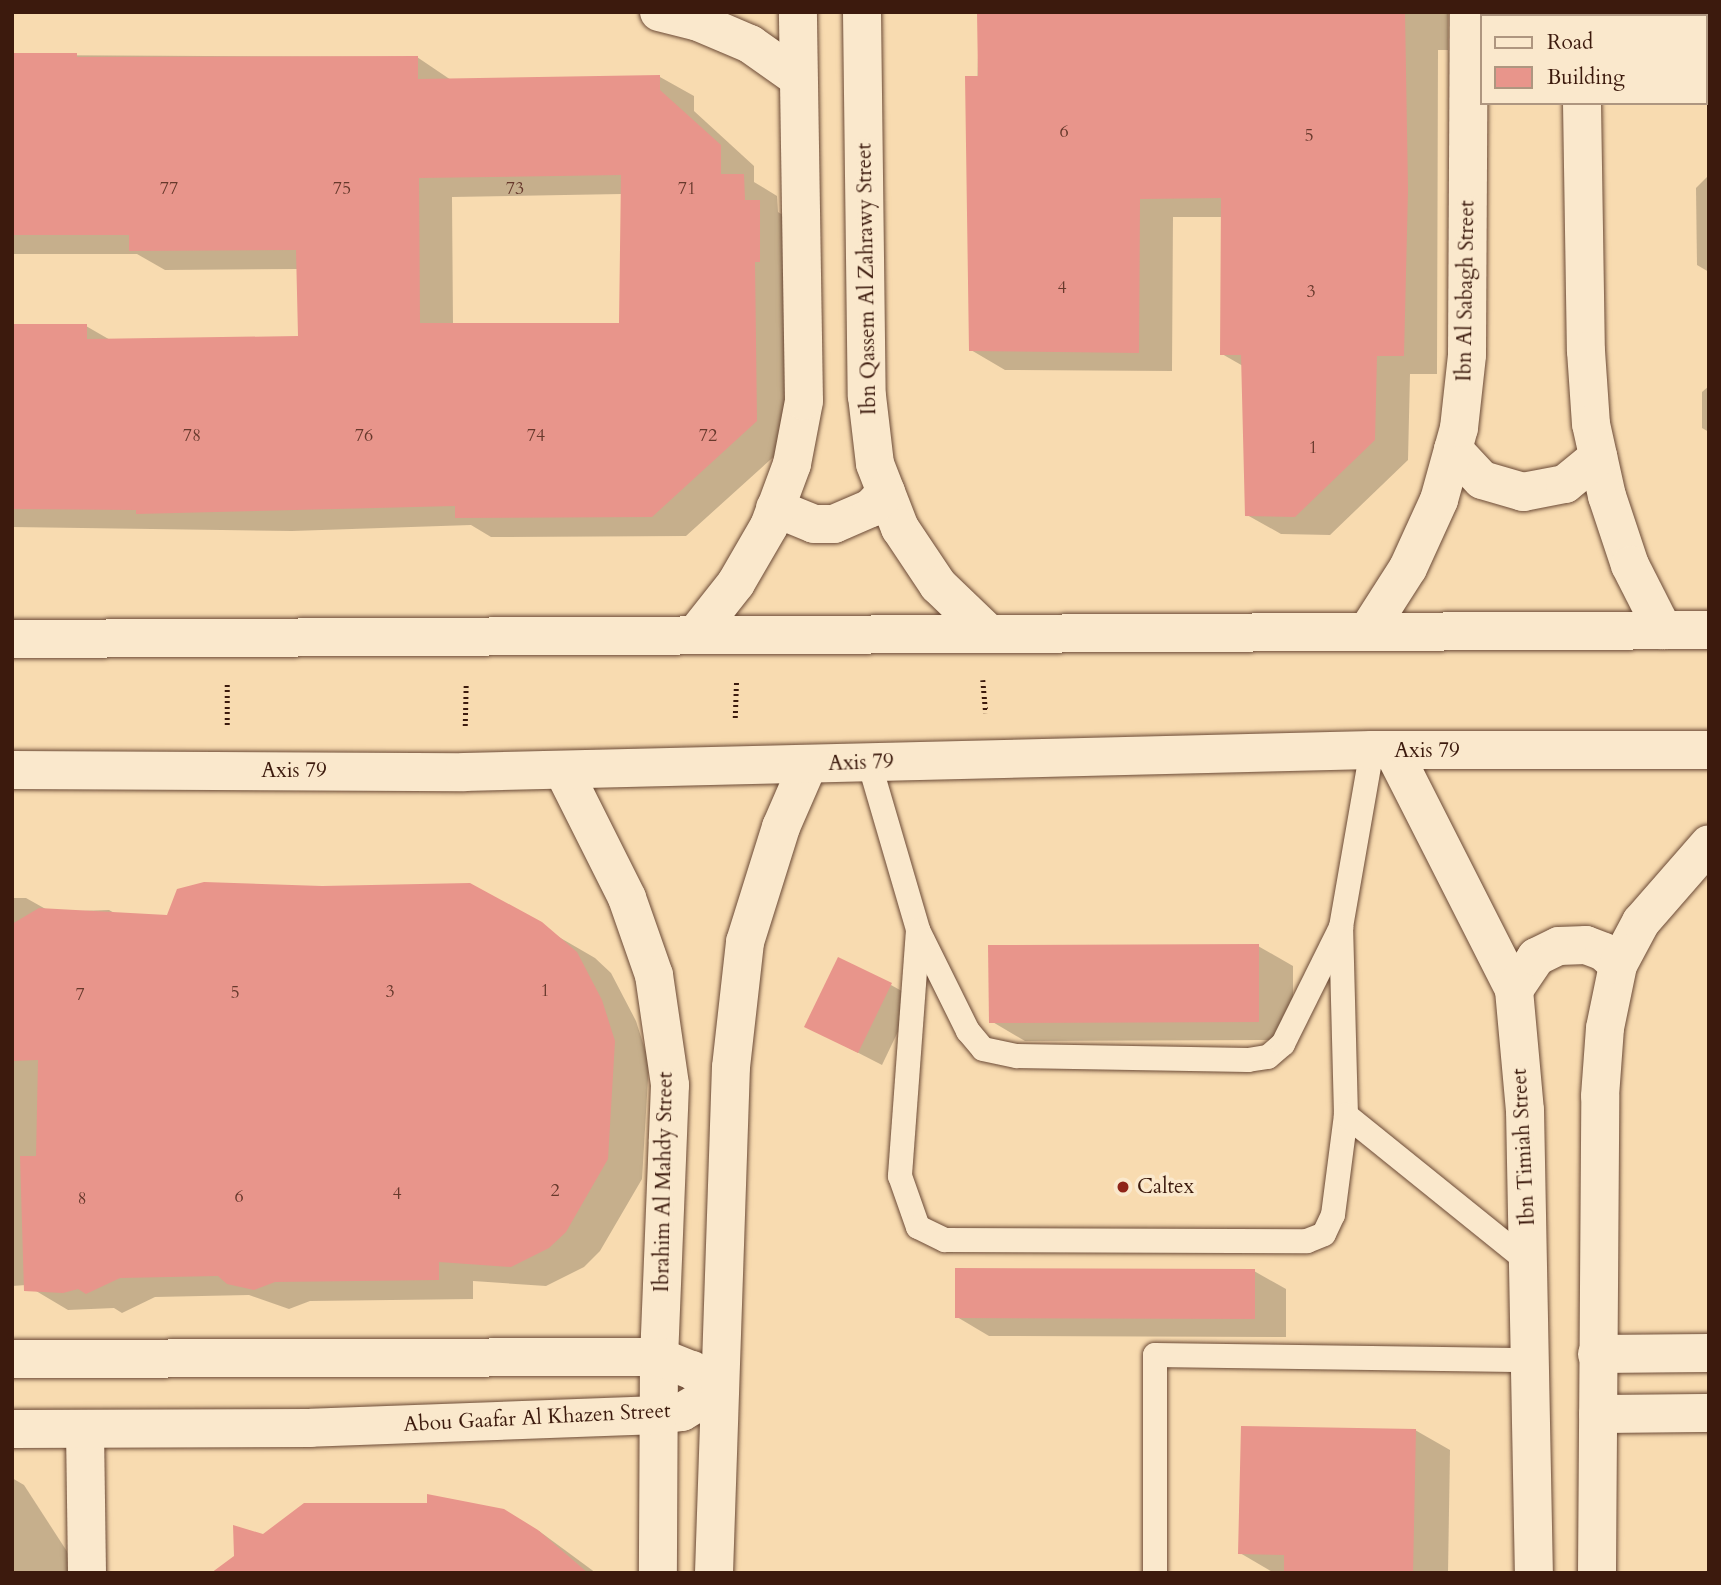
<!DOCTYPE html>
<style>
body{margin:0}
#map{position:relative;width:1721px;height:1585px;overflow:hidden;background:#f8dbb0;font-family:Cardo,serif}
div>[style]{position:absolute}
.shadow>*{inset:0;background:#0003}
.building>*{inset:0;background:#e8958b}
.path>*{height:4.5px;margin-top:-2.25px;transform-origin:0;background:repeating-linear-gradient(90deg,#3c1a0d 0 2px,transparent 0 5.5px)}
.roads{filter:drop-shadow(0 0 2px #6b4a36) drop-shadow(0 0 2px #6b4a36)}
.service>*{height:24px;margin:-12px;padding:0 12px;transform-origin:12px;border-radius:12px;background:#fae8cc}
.minor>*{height:38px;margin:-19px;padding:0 19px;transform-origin:19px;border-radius:19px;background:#fae8cc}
.tertiary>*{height:38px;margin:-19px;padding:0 19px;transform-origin:19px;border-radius:19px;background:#fae8cc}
.secondary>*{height:38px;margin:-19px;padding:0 19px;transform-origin:19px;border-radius:19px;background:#fae8cc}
.dots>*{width:19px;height:19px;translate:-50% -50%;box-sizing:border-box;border:4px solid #fae8cc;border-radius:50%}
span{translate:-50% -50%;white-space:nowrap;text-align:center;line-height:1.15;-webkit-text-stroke:7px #fae8cc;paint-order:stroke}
.number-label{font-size:18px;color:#67392c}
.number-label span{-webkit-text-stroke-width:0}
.street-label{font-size:21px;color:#3c1a0d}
.poi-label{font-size:21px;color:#3c1a0d}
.left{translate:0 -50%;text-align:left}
.frame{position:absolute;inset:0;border:14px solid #3c1a0d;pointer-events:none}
.legend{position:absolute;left:1480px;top:14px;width:228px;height:91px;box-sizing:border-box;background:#fae8cc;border:2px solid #ae9680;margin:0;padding:9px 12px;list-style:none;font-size:21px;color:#3c1a0d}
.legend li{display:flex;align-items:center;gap:14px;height:35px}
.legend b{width:35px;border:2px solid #ae9680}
</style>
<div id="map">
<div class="shadow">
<div style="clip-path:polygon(979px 12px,1448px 12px,1448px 50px,1438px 50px,1437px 374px,1410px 374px,1408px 460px,1330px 535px,1281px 534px,1247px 515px,1243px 366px,1222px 354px,1223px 217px,1173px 217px,1172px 371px,1005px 370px,971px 350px)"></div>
<div style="clip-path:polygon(evenodd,12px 55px,417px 57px,451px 80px,660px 77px,694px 96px,694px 111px,754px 166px,754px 182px,777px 196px,778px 212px,794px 222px,791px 441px,686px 536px,491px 537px,471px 525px,292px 531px,12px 527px,12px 325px,86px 326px,112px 341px,299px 338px,298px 269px,165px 270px,137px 254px,12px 254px,12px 55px,622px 194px,621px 325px,453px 324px,452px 197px,622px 194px)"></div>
<div style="clip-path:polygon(1709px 175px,1709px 272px,1697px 265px,1696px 188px)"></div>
<div style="clip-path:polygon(1709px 386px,1709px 432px,1702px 428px,1702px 392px)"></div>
<div style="clip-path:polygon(469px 885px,595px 958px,611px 973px,636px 1021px,649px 1062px,642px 1179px,600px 1251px,584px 1267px,546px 1286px,473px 1281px,473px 1299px,310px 1301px,289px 1309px,249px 1295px,155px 1297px,122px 1313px,114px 1308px,68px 1310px,26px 1285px,12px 1286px,12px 898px,26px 898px,51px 912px,109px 910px,120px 916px,168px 916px,322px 888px)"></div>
<div style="clip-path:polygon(1258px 946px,1293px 966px,1293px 1040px,1025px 1041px,991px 1021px)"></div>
<div style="clip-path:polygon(891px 985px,914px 998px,882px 1065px,806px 1026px)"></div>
<div style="clip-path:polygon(1254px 1271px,1286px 1289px,1286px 1337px,989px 1336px,957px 1317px)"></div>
<div style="clip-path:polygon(1415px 1430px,1450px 1450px,1448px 1573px,1274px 1573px,1240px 1553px)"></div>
<div style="clip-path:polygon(12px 1478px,24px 1485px,81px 1573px,12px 1573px)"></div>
<div style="clip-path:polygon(539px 1531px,596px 1573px,216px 1573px,263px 1536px)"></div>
</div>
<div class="building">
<div style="clip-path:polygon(977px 12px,1405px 12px,1408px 190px,1404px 356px,1377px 356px,1375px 440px,1295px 517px,1245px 516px,1241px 355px,1220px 355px,1221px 198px,1140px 199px,1139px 353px,969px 351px,965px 76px,978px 76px)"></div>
<div style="clip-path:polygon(evenodd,12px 53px,77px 53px,77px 57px,418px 56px,418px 79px,660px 75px,660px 90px,721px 145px,721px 174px,744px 174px,745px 200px,760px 200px,760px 262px,755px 262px,757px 421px,652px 517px,455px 518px,455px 506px,136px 514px,136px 510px,12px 509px,12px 324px,87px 324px,87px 339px,298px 336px,296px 250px,129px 251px,129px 235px,12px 235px,12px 53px,621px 175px,619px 323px,420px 323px,419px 178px,621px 175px)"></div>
<div style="clip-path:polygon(204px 882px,322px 886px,470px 883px,542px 922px,577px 952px,602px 1000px,615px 1041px,608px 1159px,566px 1232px,549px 1248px,511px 1267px,439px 1262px,439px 1280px,275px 1282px,254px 1290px,227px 1284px,218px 1276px,120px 1278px,86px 1294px,78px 1289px,63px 1293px,24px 1291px,20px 1156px,36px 1156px,38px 1060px,12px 1061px,12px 924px,39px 908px,167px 915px,177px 889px)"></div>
<div style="clip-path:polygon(1259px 944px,1259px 1022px,989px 1023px,988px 945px)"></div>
<div style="clip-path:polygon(838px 957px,892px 983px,858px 1053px,804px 1027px)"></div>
<div style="clip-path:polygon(955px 1268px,1255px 1269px,1255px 1319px,955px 1318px)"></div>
<div style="clip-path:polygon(1241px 1426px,1416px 1429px,1413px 1573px,1284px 1573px,1284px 1555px,1238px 1554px)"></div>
<div style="clip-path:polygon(427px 1494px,504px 1509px,538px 1530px,588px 1573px,211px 1573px,234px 1556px,233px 1525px,263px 1534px,304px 1503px,427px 1503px)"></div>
</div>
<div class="path">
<div style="left:983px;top:680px;width:33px;rotate:85deg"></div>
<div style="left:735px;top:718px;width:36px;rotate:-88deg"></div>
<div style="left:227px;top:725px;width:41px;rotate:-90deg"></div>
<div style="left:465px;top:726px;width:44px;rotate:-88.7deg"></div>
</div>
<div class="roads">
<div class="service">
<div style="left:869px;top:762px;width:175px;rotate:73.7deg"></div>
<div style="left:918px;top:930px;width:113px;rotate:63.7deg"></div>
<div style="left:968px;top:1031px;width:23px;rotate:50deg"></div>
<div style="left:983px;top:1049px;width:35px;rotate:12deg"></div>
<div style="left:1017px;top:1056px;width:231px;rotate:1deg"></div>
<div style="left:1248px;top:1060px;width:20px;rotate:-9deg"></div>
<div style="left:1268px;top:1057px;width:20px;rotate:-41deg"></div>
<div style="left:1283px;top:1044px;width:131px;rotate:-63.6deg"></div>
<div style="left:1341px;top:927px;width:180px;rotate:-80.1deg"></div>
<div style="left:918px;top:930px;width:247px;rotate:94.2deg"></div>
<div style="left:900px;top:1176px;width:54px;rotate:70.6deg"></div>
<div style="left:918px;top:1227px;width:30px;rotate:26deg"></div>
<div style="left:945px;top:1240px;width:362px;rotate:0.2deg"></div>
<div style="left:1307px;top:1241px;width:18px;rotate:-22deg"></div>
<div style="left:1324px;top:1234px;width:21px;rotate:-65deg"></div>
<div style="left:1333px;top:1215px;width:101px;rotate:-82.6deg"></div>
<div style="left:1346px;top:1115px;width:188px;rotate:-91.5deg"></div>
<div style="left:1346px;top:1115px;width:234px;rotate:38.9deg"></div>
<div style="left:1155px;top:1573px;width:218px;rotate:-90deg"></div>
<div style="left:1155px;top:1355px;width:378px;rotate:0.8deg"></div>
</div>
<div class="minor">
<div style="left:659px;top:12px;width:38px;rotate:14deg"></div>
<div style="left:696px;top:21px;width:59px;rotate:23.1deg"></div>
<div style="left:750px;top:44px;width:59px;rotate:35.3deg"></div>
<div style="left:862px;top:12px;width:384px;rotate:89.3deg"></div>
<div style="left:867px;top:396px;width:68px;rotate:83.3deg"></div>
<div style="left:875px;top:464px;width:69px;rotate:68.7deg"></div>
<div style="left:900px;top:528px;width:69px;rotate:56.3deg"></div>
<div style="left:938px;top:585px;width:69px;rotate:43.8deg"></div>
<div style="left:1705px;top:25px;width:4px"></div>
<div style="left:775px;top:508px;width:42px;rotate:22.3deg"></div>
<div style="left:814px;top:524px;width:20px"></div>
<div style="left:834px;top:524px;width:40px;rotate:-23.4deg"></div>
<div style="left:871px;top:508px;width:22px;rotate:-47deg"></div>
<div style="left:695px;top:635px;width:66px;rotate:-51.7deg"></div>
<div style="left:736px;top:583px;width:66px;rotate:-59.9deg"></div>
<div style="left:769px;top:526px;width:66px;rotate:-69.6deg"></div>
<div style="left:792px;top:464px;width:64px;rotate:-79.2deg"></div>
<div style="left:804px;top:401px;width:389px;rotate:-90.9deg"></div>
<div style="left:85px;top:1429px;width:144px;rotate:89.2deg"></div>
</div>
<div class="tertiary">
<div style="left:1581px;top:12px;width:4px;rotate:90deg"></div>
<div style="left:1582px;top:103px;width:248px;rotate:89.1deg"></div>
<div style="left:1586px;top:351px;width:73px;rotate:86.1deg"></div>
<div style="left:1591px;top:424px;width:74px;rotate:77.5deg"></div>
<div style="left:1607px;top:496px;width:73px;rotate:71.6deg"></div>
<div style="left:1630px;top:565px;width:73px;rotate:63.1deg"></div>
<div style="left:1453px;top:449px;width:42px;rotate:46.9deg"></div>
<div style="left:1482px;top:480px;width:43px;rotate:16.3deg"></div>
<div style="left:1523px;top:492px;width:43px;rotate:-10.8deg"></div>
<div style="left:1565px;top:484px;width:43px;rotate:-39.3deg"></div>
<div style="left:1367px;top:632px;width:76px;rotate:-57.4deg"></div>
<div style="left:1408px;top:568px;width:75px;rotate:-65.5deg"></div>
<div style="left:1439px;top:500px;width:75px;rotate:-74.5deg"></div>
<div style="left:1459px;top:428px;width:73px;rotate:-83.7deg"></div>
<div style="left:1467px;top:355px;width:343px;rotate:-89.7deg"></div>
<div style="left:1393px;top:751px;width:268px;rotate:63.1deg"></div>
<div style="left:1514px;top:990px;width:121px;rotate:84.8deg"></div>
<div style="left:1525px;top:1110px;width:463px;rotate:88.9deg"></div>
<div style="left:563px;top:770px;width:143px;rotate:63.4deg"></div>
<div style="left:627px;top:898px;width:82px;rotate:70.7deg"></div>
<div style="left:654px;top:975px;width:111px;rotate:81.7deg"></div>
<div style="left:670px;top:1085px;width:272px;rotate:92.3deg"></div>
<div style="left:659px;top:1357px;width:216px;rotate:90.3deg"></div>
<div style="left:1514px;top:990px;width:40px;rotate:-56deg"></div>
<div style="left:1536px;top:957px;width:25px;rotate:-26deg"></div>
<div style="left:1559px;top:946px;width:27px;rotate:-2deg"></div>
<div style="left:1586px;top:945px;width:19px;rotate:21deg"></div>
<div style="left:1604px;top:952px;width:19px;rotate:43deg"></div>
<div style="left:1597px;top:1354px;width:112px;rotate:-0.5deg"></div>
<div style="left:12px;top:1359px;width:647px;rotate:-0.18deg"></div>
<div style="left:659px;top:1357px;width:35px;rotate:22deg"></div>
<div style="left:692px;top:1370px;width:34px;rotate:37deg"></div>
<div style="left:719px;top:1390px;width:43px;rotate:149.3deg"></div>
<div style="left:682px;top:1412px;width:23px;rotate:173deg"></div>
<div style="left:659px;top:1415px;width:348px;rotate:177.9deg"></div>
<div style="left:311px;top:1428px;width:299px;rotate:179.8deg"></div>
<div style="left:1598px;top:1414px;width:111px;rotate:-0.5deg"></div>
<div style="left:714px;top:1573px;width:506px;rotate:-88.08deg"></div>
<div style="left:731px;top:1067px;width:126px;rotate:-83.6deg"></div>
<div style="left:745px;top:942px;width:121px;rotate:-72.6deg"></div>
<div style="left:781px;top:827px;width:68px;rotate:-66.5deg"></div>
<div style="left:1597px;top:1573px;width:477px;rotate:-89.6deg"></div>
<div style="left:1600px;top:1096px;width:68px;rotate:-85.8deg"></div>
<div style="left:1605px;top:1028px;width:64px;rotate:-78.3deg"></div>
<div style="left:1618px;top:965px;width:49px;rotate:-61.9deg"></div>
<div style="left:1641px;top:922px;width:103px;rotate:-48.9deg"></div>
</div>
<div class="secondary">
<div style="left:12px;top:639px;width:1697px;rotate:-0.3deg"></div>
<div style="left:12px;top:770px;width:452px;rotate:0.3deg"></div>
<div style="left:464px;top:772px;width:908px;rotate:-1.39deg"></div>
<div style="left:1372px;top:750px;width:337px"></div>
</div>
</div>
<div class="dots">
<div style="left:1123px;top:1187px;background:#8f2418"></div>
</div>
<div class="number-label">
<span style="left:1064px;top:132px">6</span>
<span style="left:1309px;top:136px">5</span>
<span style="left:169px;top:189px">77</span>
<span style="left:342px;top:189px">75</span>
<span style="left:515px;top:189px">73</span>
<span style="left:687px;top:189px">71</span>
<span style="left:1062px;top:288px">4</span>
<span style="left:1311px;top:292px">3</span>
<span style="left:192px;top:436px">78</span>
<span style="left:364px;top:436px">76</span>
<span style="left:536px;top:436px">74</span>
<span style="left:708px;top:436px">72</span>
<span style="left:1313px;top:448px">1</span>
<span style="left:545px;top:991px">1</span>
<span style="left:390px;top:992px">3</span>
<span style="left:235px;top:993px">5</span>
<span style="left:80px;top:995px">7</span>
<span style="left:555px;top:1191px">2</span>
<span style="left:397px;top:1194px">4</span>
<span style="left:239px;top:1197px">6</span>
<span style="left:82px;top:1199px">8</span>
</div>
<div class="street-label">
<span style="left:867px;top:279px;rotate:-91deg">Ibn Qassem Al Zahrawy Street</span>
<span style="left:1466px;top:291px;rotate:-89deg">Ibn Al Sabagh Street</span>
<span style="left:1427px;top:751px">Axis 79</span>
<span style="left:861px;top:763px;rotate:-2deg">Axis 79</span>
<span style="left:294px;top:771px">Axis 79</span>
<span style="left:1524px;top:1147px;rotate:-93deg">Ibn Timiah Street</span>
<span style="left:664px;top:1182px;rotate:-89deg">Ibrahim Al Mahdy Street</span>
<span style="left:537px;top:1418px;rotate:-3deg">Abou Gaafar Al Khazen Street</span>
</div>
<div class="poi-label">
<span class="left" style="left:1137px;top:1187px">Caltex</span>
</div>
<div class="frame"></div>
<ul class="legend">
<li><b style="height:9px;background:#fae8cc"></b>Road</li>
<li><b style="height:19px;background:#e8958b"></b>Building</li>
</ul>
</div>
